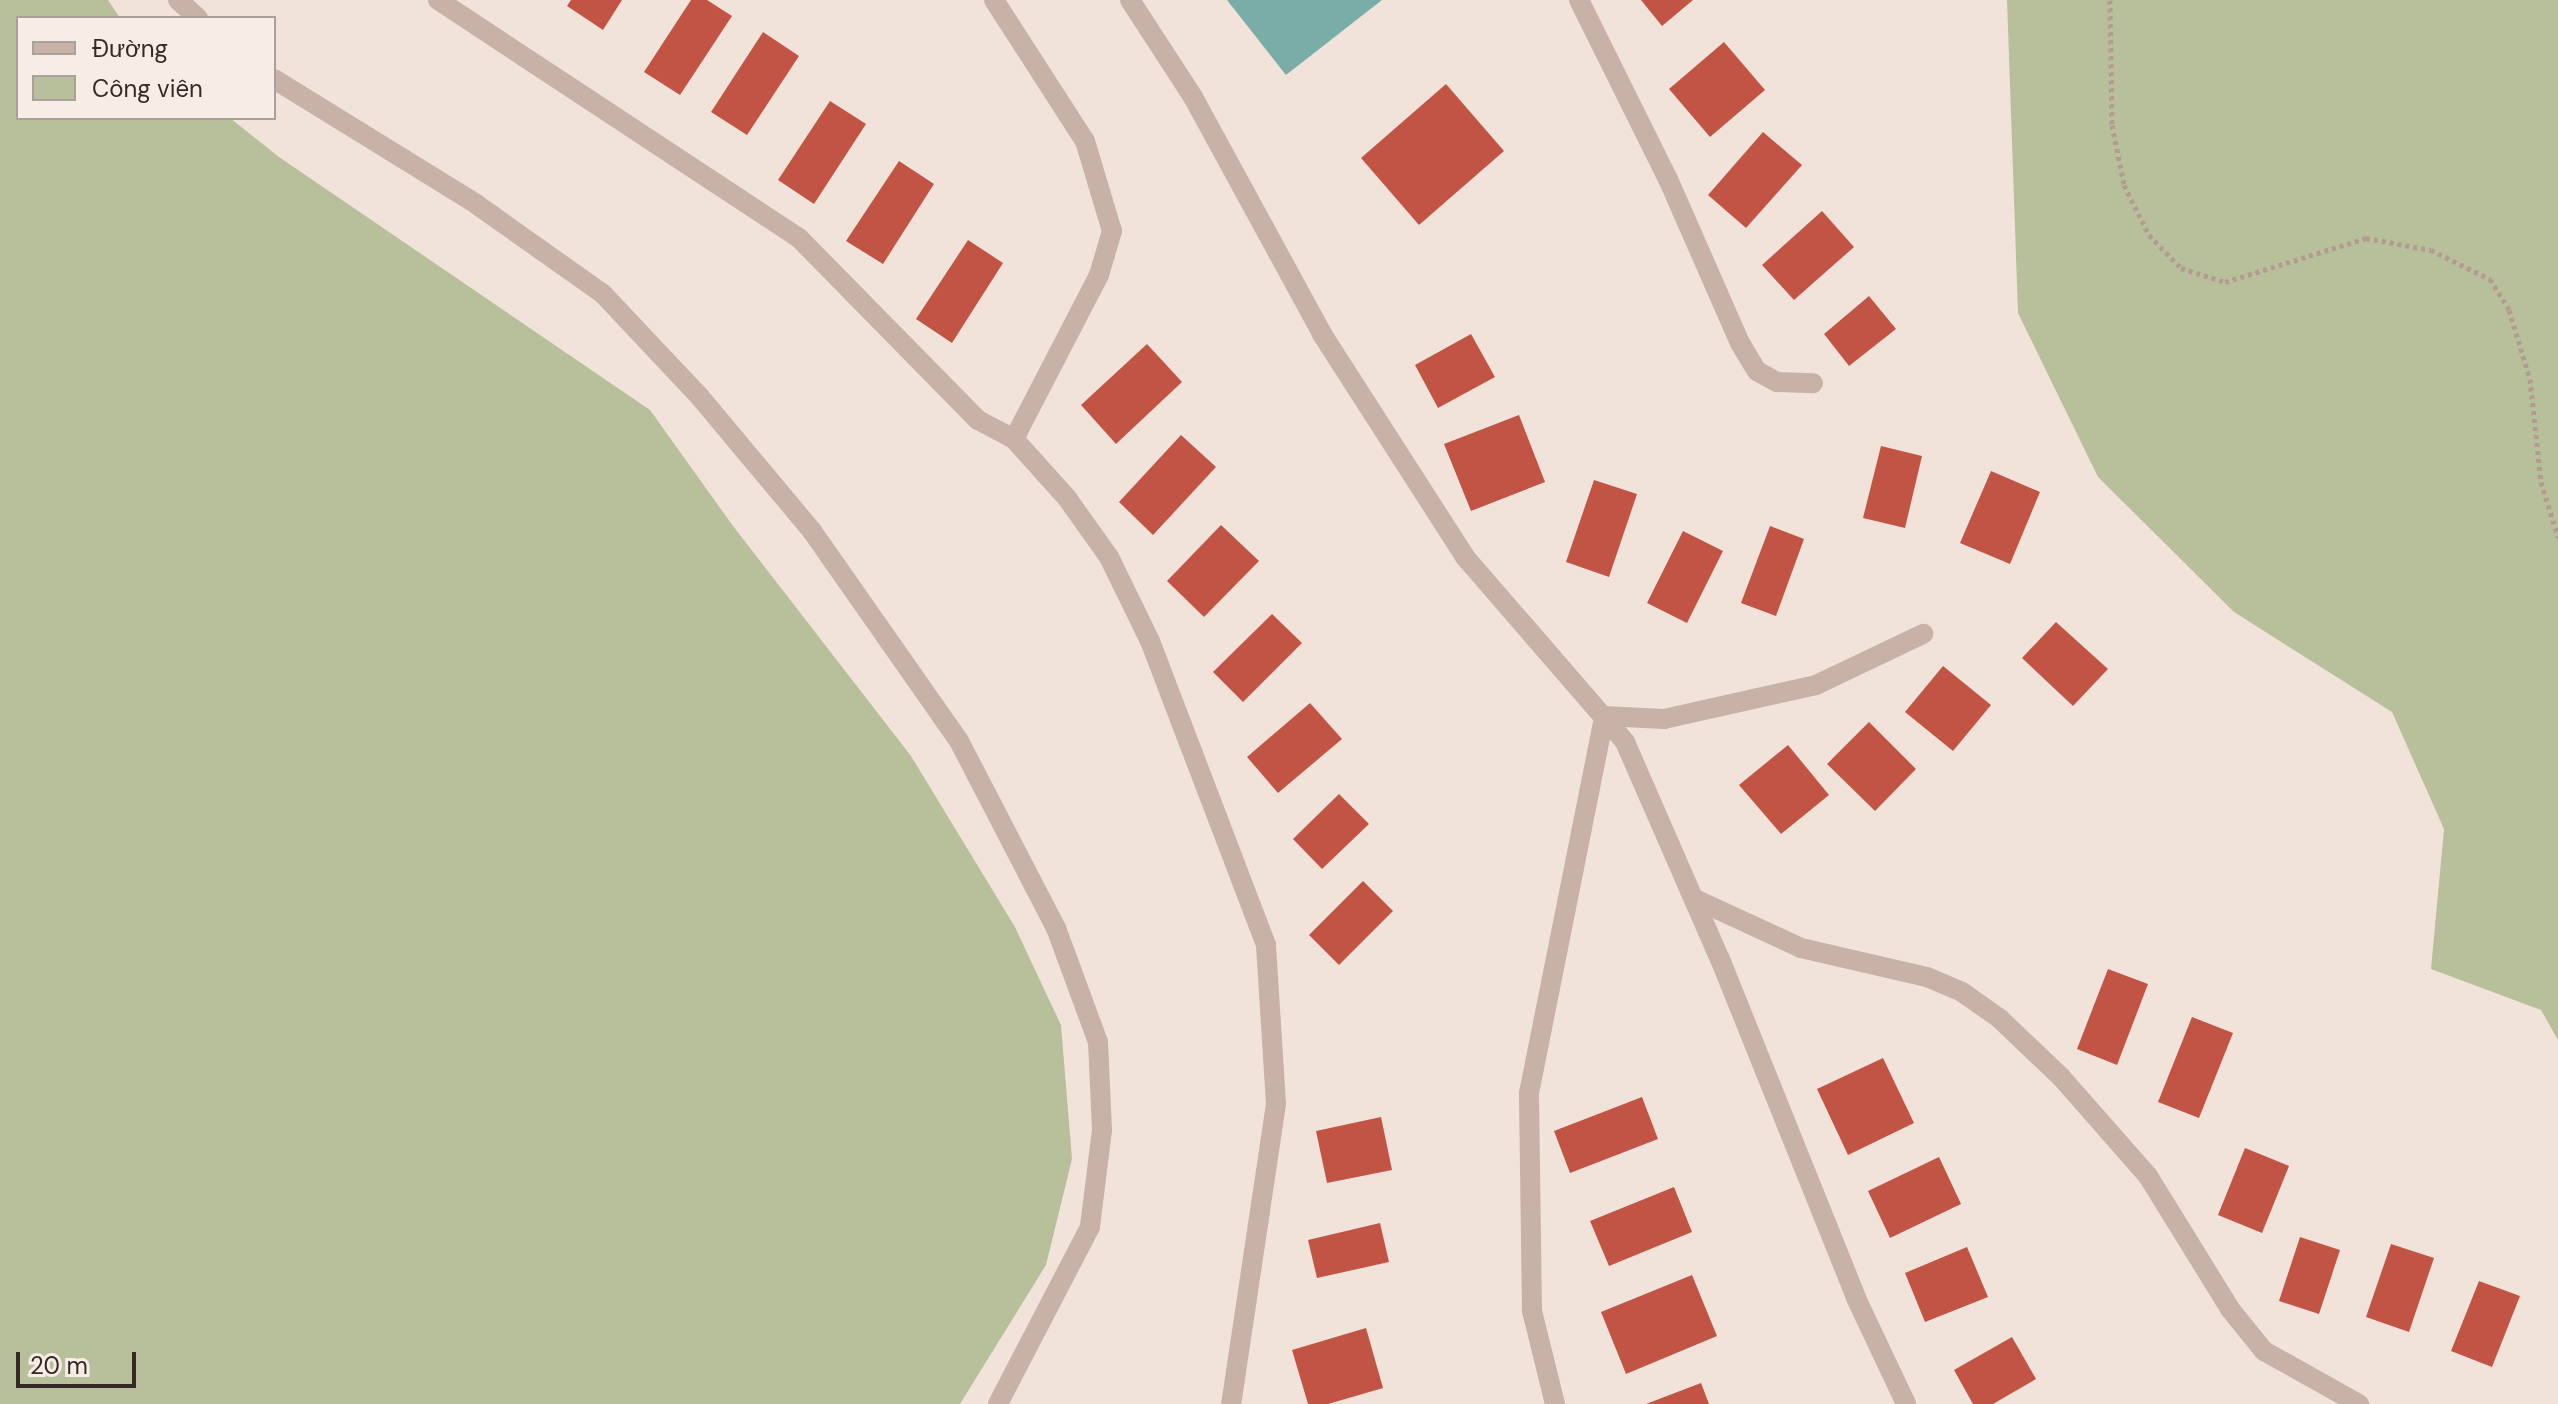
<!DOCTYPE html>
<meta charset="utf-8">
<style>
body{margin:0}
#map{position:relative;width:2558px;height:1404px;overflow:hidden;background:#f1e3da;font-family:"DM Sans",sans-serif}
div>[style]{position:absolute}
.green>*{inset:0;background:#b8bf9b}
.water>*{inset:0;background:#7aada8}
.building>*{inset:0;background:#c25446}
.path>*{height:5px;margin-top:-2.5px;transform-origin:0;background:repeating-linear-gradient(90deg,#b49b91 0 4px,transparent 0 8px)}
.minor>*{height:20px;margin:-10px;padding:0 10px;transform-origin:10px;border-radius:10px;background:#c8b1a6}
span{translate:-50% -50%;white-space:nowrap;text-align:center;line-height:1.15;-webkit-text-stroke:6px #f8ede6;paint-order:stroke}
.legend{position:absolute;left:16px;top:16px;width:260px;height:104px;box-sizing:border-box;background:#f8ede6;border:2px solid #aa9f9a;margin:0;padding:10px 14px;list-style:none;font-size:24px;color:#352927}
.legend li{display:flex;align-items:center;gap:16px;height:40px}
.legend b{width:40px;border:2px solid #aa9f9a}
.scale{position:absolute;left:16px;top:1352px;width:120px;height:36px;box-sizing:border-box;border:4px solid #352927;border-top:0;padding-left:10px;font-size:24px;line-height:28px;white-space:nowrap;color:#352927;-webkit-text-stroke:6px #f8ede6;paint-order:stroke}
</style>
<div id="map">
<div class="green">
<div style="clip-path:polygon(0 0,108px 0,120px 18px,18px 18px,18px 118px,230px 118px,279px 157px,650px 410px,733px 526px,911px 756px,1015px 927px,1061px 1025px,1072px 1159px,1046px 1265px,960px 1404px,0 1404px)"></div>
<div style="clip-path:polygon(2007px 0,2558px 0,2558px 1040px,2541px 1010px,2431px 969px,2444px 829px,2392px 712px,2234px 612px,2098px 477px,2018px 313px)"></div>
</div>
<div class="water">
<div style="clip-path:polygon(1227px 0,1382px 0,1286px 75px)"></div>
</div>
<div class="building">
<div style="clip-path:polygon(571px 0,622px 0,603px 30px,567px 6px)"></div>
<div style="clip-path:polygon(691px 0,707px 0,732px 16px,680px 95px,644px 72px)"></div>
<div style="clip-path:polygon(1641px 0,1693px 0,1662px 26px)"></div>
<div style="clip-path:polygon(763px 32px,799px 56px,747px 135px,711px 112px)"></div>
<div style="clip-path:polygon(1724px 42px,1765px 90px,1710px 137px,1669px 89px)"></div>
<div style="clip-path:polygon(1446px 84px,1504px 151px,1419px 225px,1361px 158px)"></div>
<div style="clip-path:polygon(830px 101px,866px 124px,814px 204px,778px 180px)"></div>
<div style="clip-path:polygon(1763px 132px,1802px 165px,1746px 228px,1708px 195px)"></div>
<div style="clip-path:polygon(899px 161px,934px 184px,883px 264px,846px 241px)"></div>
<div style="clip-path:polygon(1822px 211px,1854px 247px,1794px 300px,1762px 265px)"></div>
<div style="clip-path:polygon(968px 240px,1003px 263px,952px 343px,916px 319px)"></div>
<div style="clip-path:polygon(1869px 296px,1896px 329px,1849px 366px,1824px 334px)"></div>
<div style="clip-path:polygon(1471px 334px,1495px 377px,1438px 408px,1415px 365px)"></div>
<div style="clip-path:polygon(1147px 344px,1182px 382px,1116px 444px,1081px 405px)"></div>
<div style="clip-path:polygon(1519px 415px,1545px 482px,1471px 511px,1444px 444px)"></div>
<div style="clip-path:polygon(1181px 435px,1216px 467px,1153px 535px,1119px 502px)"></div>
<div style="clip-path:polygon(1881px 446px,1922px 456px,1905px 528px,1863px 518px)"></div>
<div style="clip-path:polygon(1991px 471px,2040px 492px,2010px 564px,1960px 543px)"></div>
<div style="clip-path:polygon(1594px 480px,1637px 494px,1609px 577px,1566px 562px)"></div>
<div style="clip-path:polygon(1221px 525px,1259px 561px,1204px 617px,1167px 581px)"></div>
<div style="clip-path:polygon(1770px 526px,1804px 539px,1776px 616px,1741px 603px)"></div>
<div style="clip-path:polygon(1683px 531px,1723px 551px,1687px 623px,1647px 603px)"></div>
<div style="clip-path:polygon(1272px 614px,1302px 643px,1243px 702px,1213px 672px)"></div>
<div style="clip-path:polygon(2056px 622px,2108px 669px,2073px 706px,2022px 658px)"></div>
<div style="clip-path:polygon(1943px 666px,1991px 705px,1953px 751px,1905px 712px)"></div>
<div style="clip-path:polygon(1310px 703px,1342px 739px,1278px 793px,1247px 757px)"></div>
<div style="clip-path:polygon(1869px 722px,1916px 769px,1875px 811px,1827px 764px)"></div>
<div style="clip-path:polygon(1788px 745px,1829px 795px,1781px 834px,1739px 785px)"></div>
<div style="clip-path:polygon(1339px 794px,1369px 824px,1322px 869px,1293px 839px)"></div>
<div style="clip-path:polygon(1363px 881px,1393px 911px,1339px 965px,1309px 935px)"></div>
<div style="clip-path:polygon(2108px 969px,2148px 984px,2117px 1065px,2077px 1049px)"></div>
<div style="clip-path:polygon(2192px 1017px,2233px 1033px,2199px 1118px,2158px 1102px)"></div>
<div style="clip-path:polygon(1883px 1058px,1914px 1123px,1848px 1155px,1817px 1089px)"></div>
<div style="clip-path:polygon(1642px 1097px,1658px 1139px,1570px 1173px,1554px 1131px)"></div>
<div style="clip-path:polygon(1381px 1117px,1392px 1170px,1327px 1183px,1316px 1131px)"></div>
<div style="clip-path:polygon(2245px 1148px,2289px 1166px,2262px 1233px,2218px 1215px)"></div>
<div style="clip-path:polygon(1939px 1157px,1961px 1204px,1890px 1238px,1868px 1191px)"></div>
<div style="clip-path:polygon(1674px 1187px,1692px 1232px,1609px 1266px,1590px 1221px)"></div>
<div style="clip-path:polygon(1380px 1223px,1389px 1262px,1317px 1278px,1308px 1240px)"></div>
<div style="clip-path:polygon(2300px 1237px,2340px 1250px,2319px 1314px,2279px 1301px)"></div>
<div style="clip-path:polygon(2391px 1244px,2434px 1258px,2409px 1332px,2366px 1317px)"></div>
<div style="clip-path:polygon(1967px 1247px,1988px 1297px,1925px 1322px,1905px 1273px)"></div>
<div style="clip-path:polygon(1692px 1275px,1717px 1336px,1626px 1374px,1601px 1312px)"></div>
<div style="clip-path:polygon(2479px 1281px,2520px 1296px,2492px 1367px,2451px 1351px)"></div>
<div style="clip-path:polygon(1366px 1328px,1383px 1388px,1328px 1404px,1308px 1404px,1292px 1350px)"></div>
<div style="clip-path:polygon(2012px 1337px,2036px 1379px,1993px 1404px,1973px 1404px,1954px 1370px)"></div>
<div style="clip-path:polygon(1701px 1383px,1709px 1404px,1646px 1404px)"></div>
</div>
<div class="path">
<div style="left:2110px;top:0;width:125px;rotate:89.1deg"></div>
<div style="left:2112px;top:125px;width:61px;rotate:78.7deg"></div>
<div style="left:2124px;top:185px;width:56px;rotate:63.4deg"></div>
<div style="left:2149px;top:235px;width:46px;rotate:45.9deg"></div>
<div style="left:2181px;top:268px;width:46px;rotate:17.7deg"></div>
<div style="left:2225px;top:282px;width:148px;rotate:-17.3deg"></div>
<div style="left:2366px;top:238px;width:66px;rotate:10.5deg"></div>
<div style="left:2431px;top:250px;width:66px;rotate:26.2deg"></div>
<div style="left:2490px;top:279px;width:36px;rotate:58deg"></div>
<div style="left:2509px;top:310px;width:72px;rotate:73.1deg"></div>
<div style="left:2530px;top:379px;width:104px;rotate:83.9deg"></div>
<div style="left:2541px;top:482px;width:58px;rotate:72.8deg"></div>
</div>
<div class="minor">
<div style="left:178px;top:0;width:27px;rotate:42deg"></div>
<div style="left:438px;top:0;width:432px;rotate:33.4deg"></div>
<div style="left:799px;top:238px;width:255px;rotate:45.5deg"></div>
<div style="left:978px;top:420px;width:41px;rotate:27.8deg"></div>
<div style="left:1014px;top:439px;width:79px;rotate:48.1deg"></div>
<div style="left:1067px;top:498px;width:72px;rotate:54.6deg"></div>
<div style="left:1109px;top:557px;width:93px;rotate:64deg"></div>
<div style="left:1150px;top:641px;width:325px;rotate:69.1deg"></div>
<div style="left:1266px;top:945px;width:159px;rotate:86.4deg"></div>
<div style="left:1276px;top:1104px;width:303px;rotate:98.5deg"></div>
<div style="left:994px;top:0;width:168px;rotate:57.2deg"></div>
<div style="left:1085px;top:141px;width:94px;rotate:73.3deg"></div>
<div style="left:1112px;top:231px;width:46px;rotate:106.5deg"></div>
<div style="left:1099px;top:275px;width:185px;rotate:117.4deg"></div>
<div style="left:1130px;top:0;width:116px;rotate:57deg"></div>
<div style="left:1193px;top:97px;width:270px;rotate:61.4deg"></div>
<div style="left:1322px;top:334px;width:265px;rotate:57.3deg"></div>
<div style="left:1465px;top:557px;width:245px;rotate:49.1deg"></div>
<div style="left:1625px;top:742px;width:237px;rotate:66.4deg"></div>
<div style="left:1720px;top:959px;width:365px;rotate:68.1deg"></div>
<div style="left:1856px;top:1298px;width:117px;rotate:64.7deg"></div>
<div style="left:1579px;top:0;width:200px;rotate:63.6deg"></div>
<div style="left:1668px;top:179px;width:179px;rotate:66.3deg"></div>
<div style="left:1740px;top:343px;width:33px;rotate:59deg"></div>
<div style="left:1757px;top:371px;width:23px;rotate:29deg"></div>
<div style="left:1777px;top:382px;width:36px;rotate:2deg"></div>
<div style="left:274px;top:79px;width:238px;rotate:31.7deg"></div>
<div style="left:476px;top:204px;width:156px;rotate:35.3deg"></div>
<div style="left:603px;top:294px;width:141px;rotate:46.7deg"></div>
<div style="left:700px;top:397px;width:175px;rotate:50.1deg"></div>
<div style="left:812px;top:531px;width:256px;rotate:55deg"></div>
<div style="left:959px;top:741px;width:211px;rotate:62.6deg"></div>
<div style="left:1056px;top:928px;width:121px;rotate:69.8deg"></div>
<div style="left:1098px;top:1042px;width:88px;rotate:87.4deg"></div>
<div style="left:1102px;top:1130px;width:98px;rotate:97.1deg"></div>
<div style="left:1090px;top:1227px;width:199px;rotate:117.5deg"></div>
<div style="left:1695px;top:899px;width:117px;rotate:24.8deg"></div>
<div style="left:1801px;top:948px;width:129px;rotate:13deg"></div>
<div style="left:1927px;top:977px;width:38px;rotate:23deg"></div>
<div style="left:1962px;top:992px;width:45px;rotate:35.1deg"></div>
<div style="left:1999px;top:1018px;width:86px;rotate:43.6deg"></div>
<div style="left:2061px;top:1077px;width:132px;rotate:48.7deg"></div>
<div style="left:2148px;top:1176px;width:156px;rotate:58.3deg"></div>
<div style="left:2230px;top:1309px;width:54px;rotate:51deg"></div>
<div style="left:2264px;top:1351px;width:109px;rotate:29.2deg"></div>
<div style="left:1555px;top:1404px;width:96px;rotate:-103.9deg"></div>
<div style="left:1532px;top:1311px;width:218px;rotate:-90.8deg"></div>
<div style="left:1529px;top:1093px;width:384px;rotate:-78.7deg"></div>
<div style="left:1604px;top:716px;width:60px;rotate:2.9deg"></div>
<div style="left:1664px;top:719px;width:156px;rotate:-12.6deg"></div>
<div style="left:1816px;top:685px;width:119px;rotate:-25.5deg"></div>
</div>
<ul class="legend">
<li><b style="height:10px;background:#c8b1a6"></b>Đường</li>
<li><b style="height:22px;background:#b8bf9b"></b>Công viên</li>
</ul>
<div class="scale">20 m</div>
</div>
